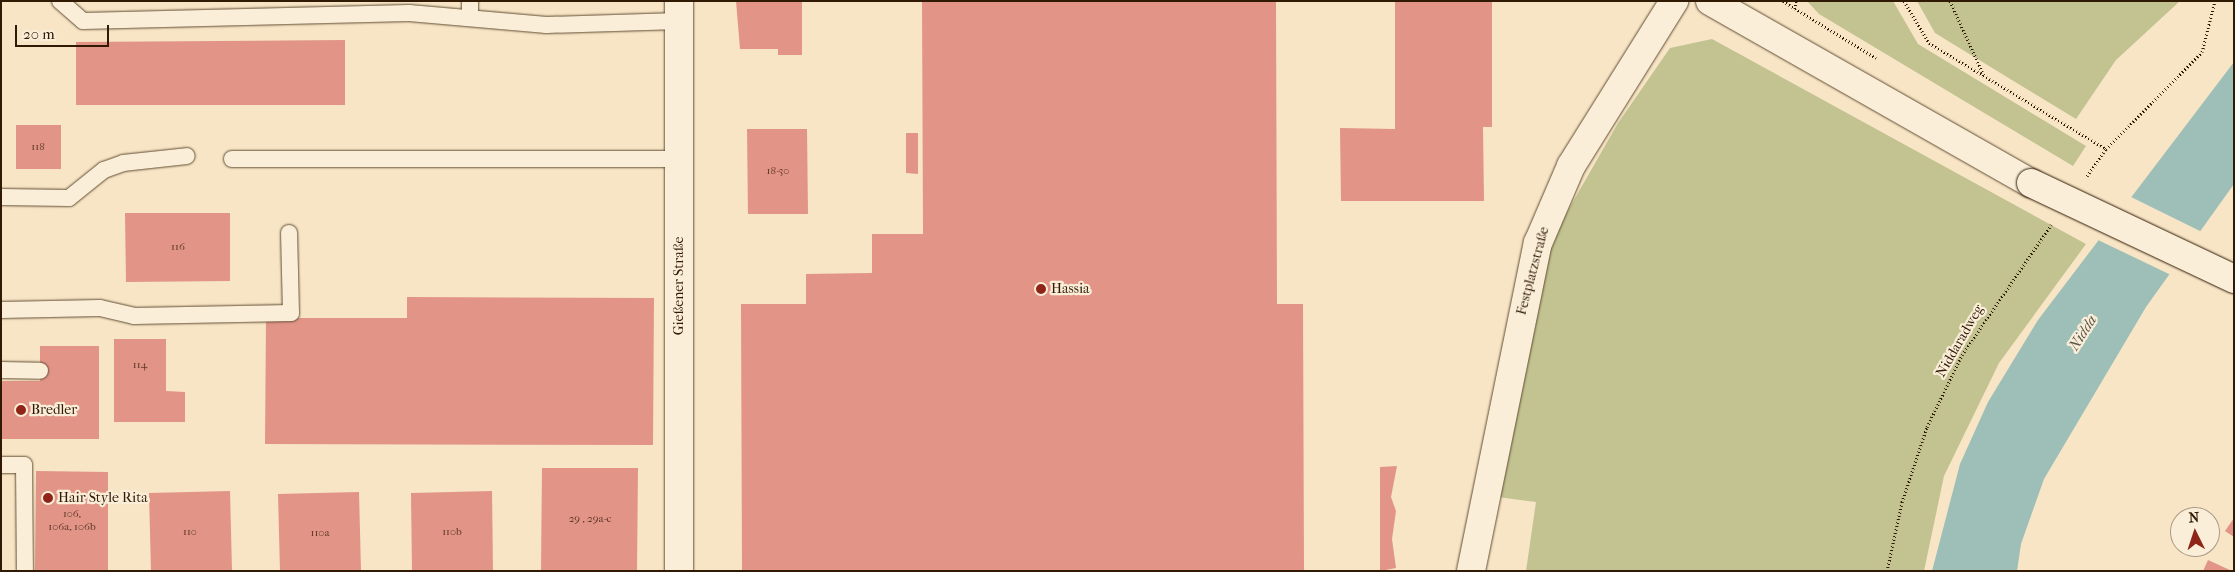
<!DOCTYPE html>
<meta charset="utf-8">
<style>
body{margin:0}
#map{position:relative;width:2235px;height:572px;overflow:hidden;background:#f7e5c5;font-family:"IM FELL French Canon",serif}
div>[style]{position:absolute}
.green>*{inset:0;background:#c2c391}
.water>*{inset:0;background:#9dbfb8}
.pier>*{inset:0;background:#f7e5c5}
.building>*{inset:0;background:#e29487}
.path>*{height:3px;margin-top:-1.5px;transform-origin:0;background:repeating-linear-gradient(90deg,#311a04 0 1px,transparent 0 3.5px)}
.roads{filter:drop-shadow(0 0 1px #624d34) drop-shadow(0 0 1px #624d34)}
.service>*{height:16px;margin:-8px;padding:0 8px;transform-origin:8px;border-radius:8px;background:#faeed9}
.minor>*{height:28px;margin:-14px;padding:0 14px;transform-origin:14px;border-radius:14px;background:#faeed9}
.secondary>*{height:28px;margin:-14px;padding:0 14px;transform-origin:14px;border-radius:14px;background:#faeed9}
.bridges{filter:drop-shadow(0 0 1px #311a04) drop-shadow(0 0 1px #311a04)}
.secondary-bridge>*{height:28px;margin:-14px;padding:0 14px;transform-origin:14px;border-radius:14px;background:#faeed9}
.dots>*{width:14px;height:14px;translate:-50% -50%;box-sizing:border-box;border:2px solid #faeed9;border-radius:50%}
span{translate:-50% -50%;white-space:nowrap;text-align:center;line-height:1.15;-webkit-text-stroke:4.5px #faeed9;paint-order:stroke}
.number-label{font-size:11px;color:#5d3825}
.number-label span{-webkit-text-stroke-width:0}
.street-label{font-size:14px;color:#311a04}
.poi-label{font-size:14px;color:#311a04}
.left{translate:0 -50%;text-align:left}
.water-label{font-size:15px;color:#575443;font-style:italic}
.frame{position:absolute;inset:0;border:2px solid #311a04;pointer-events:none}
.north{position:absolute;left:2170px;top:507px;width:50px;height:50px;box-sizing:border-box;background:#faeed9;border:1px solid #aa9984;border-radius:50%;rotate:356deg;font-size:14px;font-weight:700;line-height:20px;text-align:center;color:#311a04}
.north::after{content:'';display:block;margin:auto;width:18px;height:22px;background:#8f2418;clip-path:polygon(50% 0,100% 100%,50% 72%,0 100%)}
.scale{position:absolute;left:15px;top:25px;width:94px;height:22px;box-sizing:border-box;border:2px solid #311a04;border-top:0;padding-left:6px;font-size:15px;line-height:18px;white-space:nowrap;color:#311a04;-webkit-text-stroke:4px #faeed9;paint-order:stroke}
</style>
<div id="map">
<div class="green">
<div style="clip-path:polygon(1807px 1px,1893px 1px,1918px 44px,2086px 146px,2073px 166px,1819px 14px)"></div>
<div style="clip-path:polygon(1917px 1px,2180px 1px,2116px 60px,2076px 119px,1935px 33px)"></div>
<div style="clip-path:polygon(1712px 39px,2086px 244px,1999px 363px,1944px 476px,1924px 571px,1526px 571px,1536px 502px,1498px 497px,1551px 240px,1618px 123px,1670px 48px)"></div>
</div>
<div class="water">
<div style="clip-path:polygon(2234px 62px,2234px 184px,2146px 307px,2044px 479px,2021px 544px,2017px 571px,1932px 571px,1960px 464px,1988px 402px,2038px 320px)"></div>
</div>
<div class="pier">
<div style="clip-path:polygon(2129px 196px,2202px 232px,2171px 275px,2096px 239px)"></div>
</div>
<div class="building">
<div style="clip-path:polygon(736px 1px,802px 1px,802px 55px,778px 55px,778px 49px,740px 49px)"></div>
<div style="clip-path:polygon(922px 1px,1276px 1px,1277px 304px,1303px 304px,1304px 571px,742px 571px,741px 304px,806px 304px,806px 274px,872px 273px,872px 234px,923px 234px)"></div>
<div style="clip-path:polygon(1395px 1px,1492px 1px,1492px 127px,1483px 127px,1484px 201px,1341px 201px,1340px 128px,1395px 129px)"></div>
<div style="clip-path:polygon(345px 40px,345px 105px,76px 105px,76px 42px)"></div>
<div style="clip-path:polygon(16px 125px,61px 125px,61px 169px,16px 169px)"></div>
<div style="clip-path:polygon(747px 129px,807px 129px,808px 214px,748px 214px)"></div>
<div style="clip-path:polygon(906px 133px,918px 133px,918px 174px,906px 173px)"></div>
<div style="clip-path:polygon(125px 213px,230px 213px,230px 281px,126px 282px)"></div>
<div style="clip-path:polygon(407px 297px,654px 298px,653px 445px,265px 444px,266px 318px,407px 318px)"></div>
<div style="clip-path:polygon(114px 339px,166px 339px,166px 391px,185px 392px,185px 422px,114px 422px)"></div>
<div style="clip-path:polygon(40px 346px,99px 346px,99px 439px,1px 439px,1px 381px,40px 381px)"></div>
<div style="clip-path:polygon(1397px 466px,1391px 497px,1396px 511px,1392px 539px,1396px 568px,1380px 571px,1380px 467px)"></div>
<div style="clip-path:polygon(542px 468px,638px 468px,637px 571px,541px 571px)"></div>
<div style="clip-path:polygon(36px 471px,108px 472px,108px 571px,35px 571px)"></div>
<div style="clip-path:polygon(230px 491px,232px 571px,151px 571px,149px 493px)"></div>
<div style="clip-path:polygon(492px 491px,493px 571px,412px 571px,411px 493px)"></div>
<div style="clip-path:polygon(359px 492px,361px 571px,280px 571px,278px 494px)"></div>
<div style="clip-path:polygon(2234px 518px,2234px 537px,2225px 531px)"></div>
<div style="clip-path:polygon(2208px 560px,2232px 571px,2203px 571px)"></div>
</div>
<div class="path">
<div style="left:1783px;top:1px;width:109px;rotate:31.5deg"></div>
<div style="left:1904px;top:1px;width:49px;rotate:59.2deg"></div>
<div style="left:1929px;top:43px;width:206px;rotate:30.9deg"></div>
<div style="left:1950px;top:1px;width:82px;rotate:65.6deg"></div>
<div style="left:1795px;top:9px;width:8px;rotate:-83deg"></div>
<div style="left:2087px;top:176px;width:33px;rotate:-55deg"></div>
<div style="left:2106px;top:149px;width:136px;rotate:-45.3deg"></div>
<div style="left:2202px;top:52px;width:53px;rotate:-75.7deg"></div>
<div style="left:1887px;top:571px;width:71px;rotate:-77.7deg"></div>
<div style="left:1902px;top:502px;width:79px;rotate:-71.6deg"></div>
<div style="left:1927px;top:427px;width:80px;rotate:-64.1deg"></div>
<div style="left:1962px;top:355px;width:158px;rotate:-55.6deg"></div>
</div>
<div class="roads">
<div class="service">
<div style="left:60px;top:1px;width:30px;rotate:41deg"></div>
<div style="left:83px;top:21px;width:326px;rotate:-1.4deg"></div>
<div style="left:409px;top:13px;width:138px;rotate:5deg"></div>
<div style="left:546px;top:25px;width:133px;rotate:-1.7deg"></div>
<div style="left:470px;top:18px;width:17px;rotate:-90deg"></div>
<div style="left:232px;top:159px;width:447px"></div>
<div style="left:1px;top:197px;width:68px;rotate:0.8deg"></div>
<div style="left:69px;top:198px;width:45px;rotate:-38.7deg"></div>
<div style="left:104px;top:170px;width:20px;rotate:-20deg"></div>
<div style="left:123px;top:163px;width:64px;rotate:-6.2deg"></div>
<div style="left:1px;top:310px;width:99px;rotate:-1.2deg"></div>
<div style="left:100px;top:308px;width:35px;rotate:13deg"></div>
<div style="left:134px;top:316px;width:157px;rotate:-1.1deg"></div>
<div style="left:291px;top:313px;width:80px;rotate:-91.4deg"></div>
<div style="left:1px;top:370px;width:39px;rotate:1deg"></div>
<div style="left:1px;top:465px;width:23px"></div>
<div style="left:24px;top:465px;width:106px;rotate:89.5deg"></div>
</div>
<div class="minor">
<div style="left:679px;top:571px;width:570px;rotate:-90deg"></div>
<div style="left:1471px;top:571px;width:335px;rotate:-78.5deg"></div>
<div style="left:1538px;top:243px;width:84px;rotate:-66.8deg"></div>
<div style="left:1571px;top:166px;width:195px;rotate:-58deg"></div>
</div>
<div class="secondary">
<div style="left:1710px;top:1px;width:369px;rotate:29.6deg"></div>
</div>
</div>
<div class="bridges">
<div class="secondary-bridge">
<div style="left:2031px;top:183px;width:225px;rotate:25.3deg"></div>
</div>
</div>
<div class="dots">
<div style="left:1041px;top:289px;background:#8f2418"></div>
<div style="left:21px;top:410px;background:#8f2418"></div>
<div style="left:48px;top:498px;background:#8f2418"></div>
</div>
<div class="number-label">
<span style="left:38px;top:147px">118</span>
<span style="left:778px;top:171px">18-30</span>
<span style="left:178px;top:247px">116</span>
<span style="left:140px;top:365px">114</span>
<span style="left:72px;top:521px">106,<br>106a, 106b</span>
<span style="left:590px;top:519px">29 , 29a-c</span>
<span style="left:190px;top:532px">110</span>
<span style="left:452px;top:532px">110b</span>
<span style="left:320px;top:533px">110a</span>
</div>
<div class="street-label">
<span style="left:1533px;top:271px;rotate:-75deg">Festplatzstraße</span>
<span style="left:679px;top:286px;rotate:-90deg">Gießener Straße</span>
<span style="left:1960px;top:341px;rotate:-60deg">Niddaradweg</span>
</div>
<div class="poi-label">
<span class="left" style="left:1051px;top:289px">Hassia</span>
<span class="left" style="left:31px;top:410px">Bredler</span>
<span class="left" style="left:58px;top:498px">Hair Style Rita</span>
</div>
<div class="water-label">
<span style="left:2083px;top:333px;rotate:-57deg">Nidda</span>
</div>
<div class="frame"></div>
<div class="north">N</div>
<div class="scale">20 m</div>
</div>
